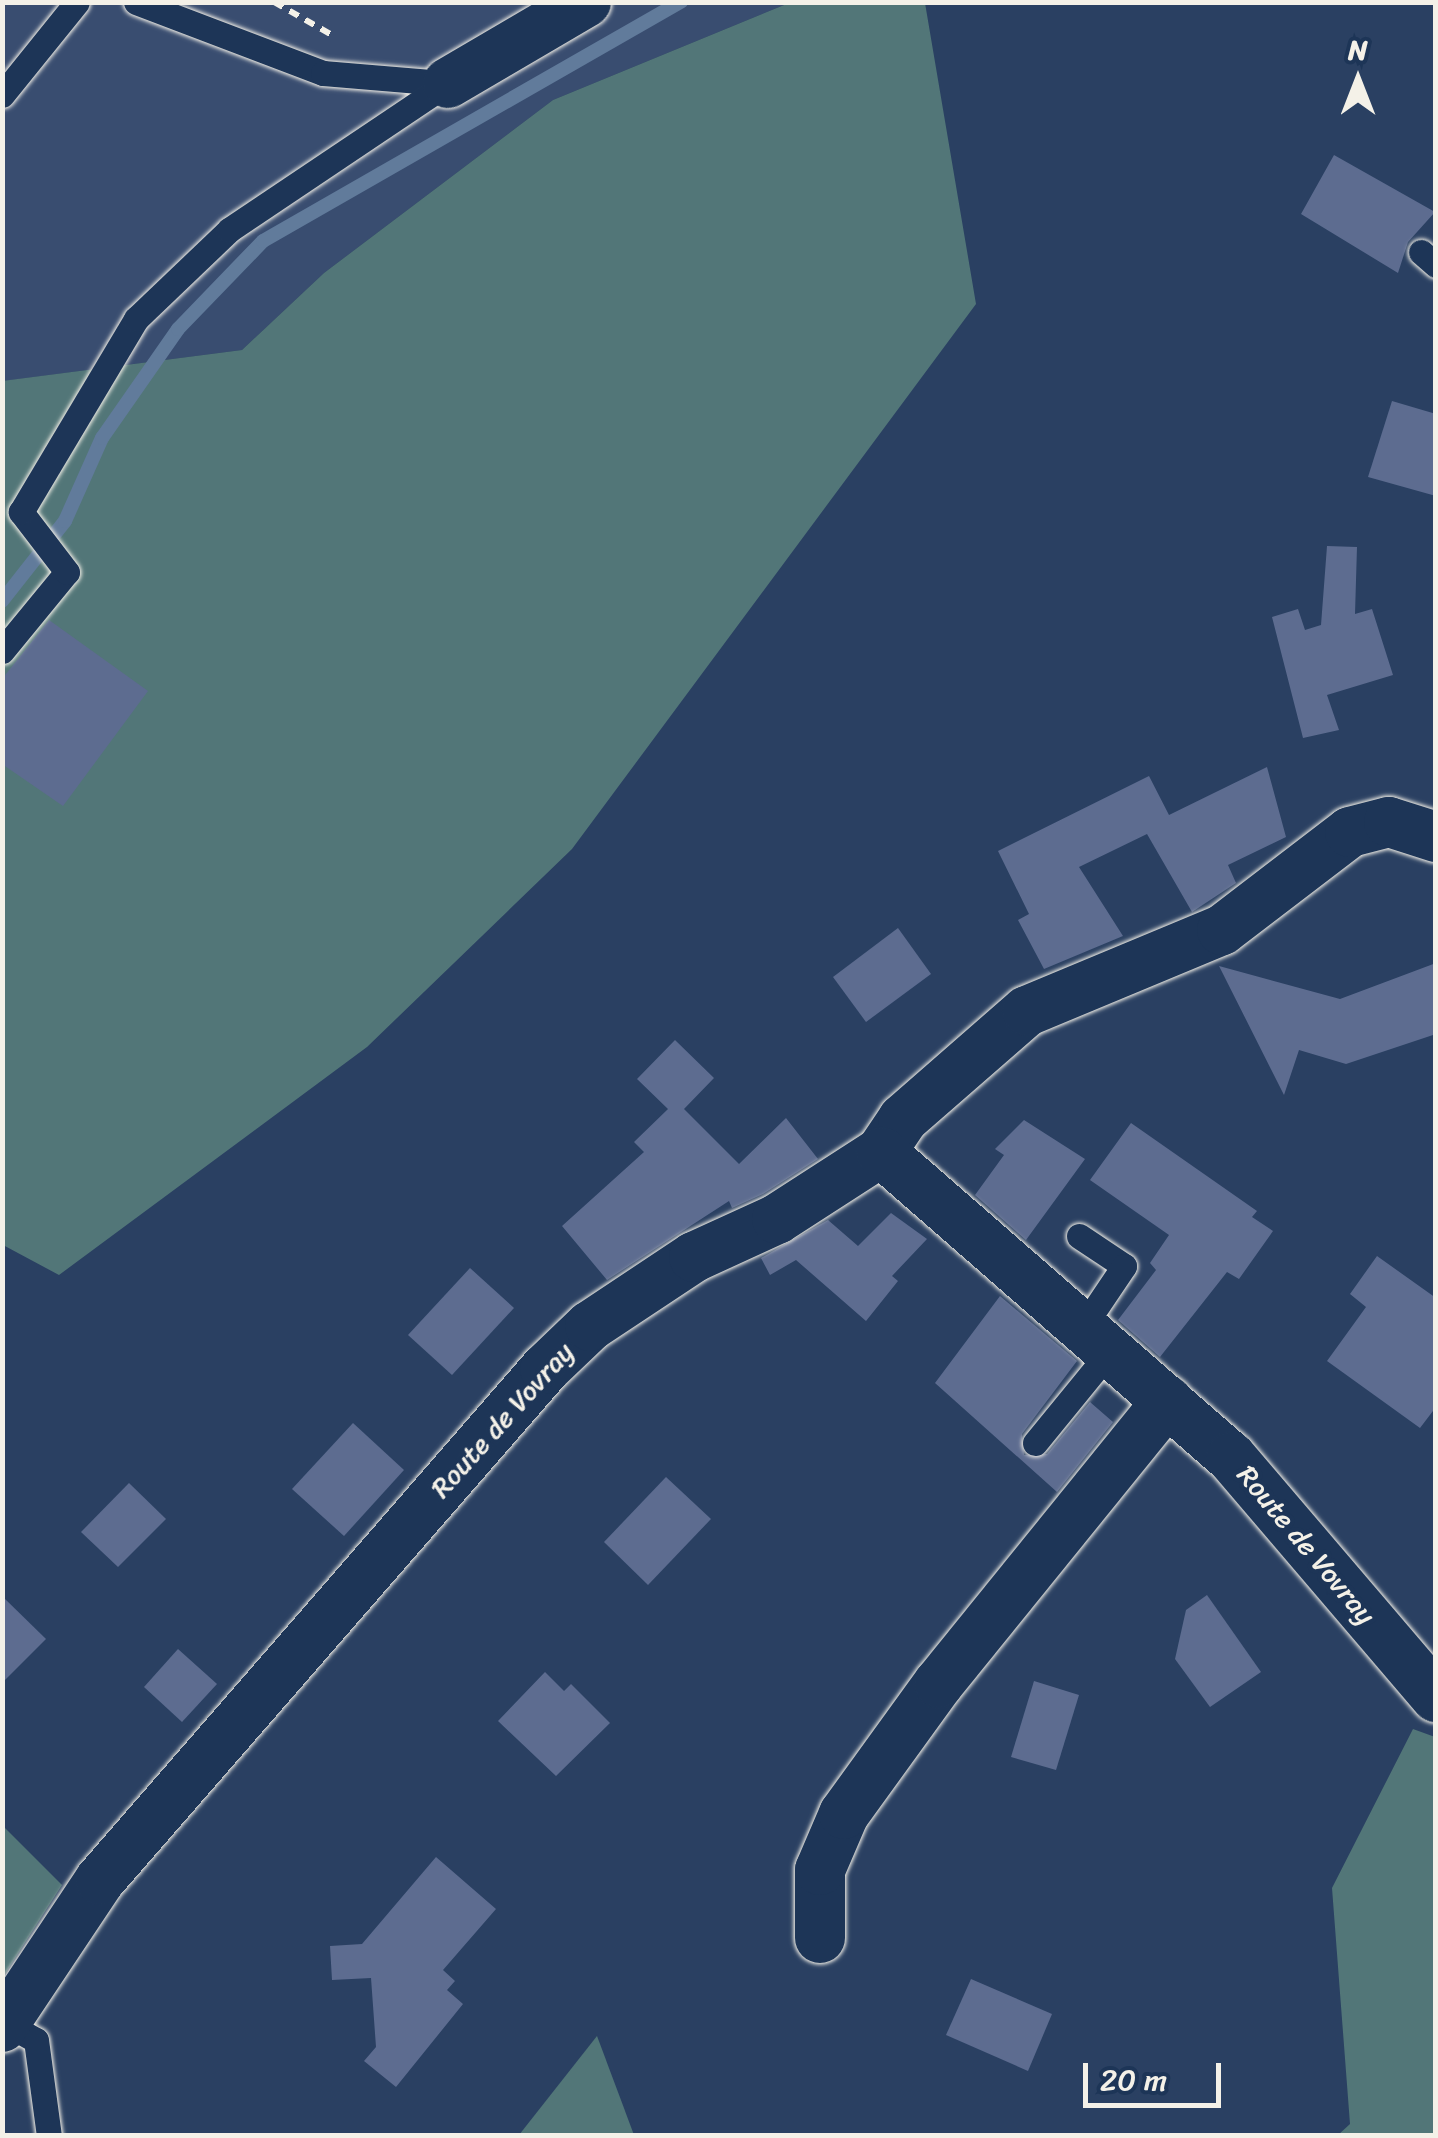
<!DOCTYPE html>
<style>
body{margin:0}
#map{position:relative;width:1438px;height:2138px;overflow:hidden;background:#2a4062;font-family:Sriracha,sans-serif}
div>[style]{position:absolute}
.built>*{inset:0;background:#394d70}
.green>*{inset:0;background:#527678}
.stream>*{height:14px;margin:-7px;padding:0 7px;transform-origin:7px;border-radius:7px;background:#617b9b}
.building>*{inset:0;background:#5d6c90}
.path>*{height:6px;margin-top:-3px;transform-origin:0;background:repeating-linear-gradient(90deg,#f4f1e8 0 10px,transparent 0 18px)}
.roads{filter:drop-shadow(0 0 2px #f4f1e8) drop-shadow(0 0 2px #f4f1e8)}
.lane>*{height:25px;margin:-12.5px;padding:0 12.5px;transform-origin:12.5px;border-radius:12.5px;background:#1d3557}
.street>*{height:50px;margin:-25px;padding:0 25px;transform-origin:25px;border-radius:25px;background:#1d3557}
span{translate:-50% -50%;white-space:nowrap;text-align:center;line-height:1.15;-webkit-text-stroke:9px #1d3557;paint-order:stroke}
.street-label{font-size:28px;color:#f4f1e8}
.frame{position:absolute;inset:0;border:5px solid #f4f1e8;pointer-events:none}
.north{position:absolute;left:1308px;top:30px;width:100px;height:100px;-webkit-text-stroke:8px #1d3557;paint-order:stroke;rotate:0deg;font-size:28px;font-weight:700;line-height:40px;text-align:center;color:#f4f1e8}
.north::after{content:'';display:block;margin:auto;width:35px;height:45px;background:#f4f1e8;clip-path:polygon(50% 0,100% 100%,50% 72%,0 100%)}
.scale{position:absolute;left:1083px;top:2063px;width:138px;height:45px;box-sizing:border-box;border:5px solid #f4f1e8;border-top:0;padding-left:12px;font-size:30px;line-height:35px;white-space:nowrap;color:#f4f1e8;-webkit-text-stroke:8px #1d3557;paint-order:stroke}
</style>
<div id="map">
<div class="built">
<div style="clip-path:polygon(2px 3px,789px 3px,553px 100px,324px 273px,242px 350px,3px 381px)"></div>
</div>
<div class="green">
<div style="clip-path:polygon(789px 3px,925px 3px,976px 304px,572px 849px,367px 1047px,59px 1275px,3px 1245px,2px 381px,242px 350px,324px 273px,553px 100px)"></div>
<div style="clip-path:polygon(1413px 1729px,1435px 1737px,1435px 2135px,1338px 2135px,1350px 2124px,1332px 1888px)"></div>
<div style="clip-path:polygon(3px 1826px,62px 1885px,3px 1977px)"></div>
<div style="clip-path:polygon(597px 2036px,634px 2135px,519px 2135px)"></div>
</div>
<div class="stream">
<div style="left:2px;top:601px;width:102px;rotate:-51.8deg"></div>
<div style="left:65px;top:521px;width:91px;rotate:-66deg"></div>
<div style="left:102px;top:438px;width:133px;rotate:-55.1deg"></div>
<div style="left:178px;top:329px;width:122px;rotate:-46deg"></div>
<div style="left:263px;top:241px;width:482px;rotate:-29.8deg"></div>
</div>
<div class="building">
<div style="clip-path:polygon(1334px 155px,1435px 212px,1408px 242px,1398px 273px,1301px 214px)"></div>
<div style="clip-path:polygon(1392px 401px,1436px 414px,1436px 496px,1368px 477px)"></div>
<div style="clip-path:polygon(1327px 546px,1357px 547px,1355px 614px,1372px 609px,1393px 675px,1327px 695px,1339px 730px,1303px 738px,1272px 617px,1298px 609px,1305px 630px,1321px 625px)"></div>
<div style="clip-path:polygon(49px 620px,148px 691px,63px 806px,2px 764px,2px 679px)"></div>
<div style="clip-path:polygon(1267px 767px,1286px 837px,1228px 865px,1236px 883px,1192px 912px,1147px 834px,1079px 867px,1123px 936px,1044px 969px,1018px 920px,1029px 914px,998px 851px,1149px 776px,1169px 815px)"></div>
<div style="clip-path:polygon(898px 928px,931px 974px,866px 1022px,833px 977px)"></div>
<div style="clip-path:polygon(1436px 963px,1436px 1034px,1346px 1064px,1299px 1050px,1284px 1095px,1219px 966px,1340px 999px)"></div>
<div style="clip-path:polygon(675px 1040px,714px 1078px,684px 1109px,739px 1164px,786px 1118px,818px 1159px,763px 1194px,732px 1208px,729px 1201px,607px 1280px,562px 1226px,644px 1152px,634px 1142px,668px 1109px,637px 1079px)"></div>
<div style="clip-path:polygon(1024px 1120px,1085px 1159px,1026px 1240px,975px 1195px,1004px 1155px,995px 1149px)"></div>
<div style="clip-path:polygon(1131px 1123px,1257px 1211px,1252px 1217px,1273px 1231px,1239px 1279px,1227px 1272px,1160px 1357px,1118px 1320px,1156px 1270px,1150px 1263px,1169px 1235px,1090px 1180px)"></div>
<div style="clip-path:polygon(891px 1213px,927px 1239px,892px 1276px,898px 1281px,866px 1321px,796px 1260px,770px 1275px,761px 1258px,828px 1220px,858px 1246px)"></div>
<div style="clip-path:polygon(1377px 1256px,1436px 1298px,1436px 1407px,1420px 1428px,1327px 1361px,1366px 1307px,1350px 1294px)"></div>
<div style="clip-path:polygon(470px 1268px,514px 1308px,452px 1375px,408px 1335px)"></div>
<div style="clip-path:polygon(1000px 1296px,1077px 1361px,1022px 1434px,1024px 1455px,1047px 1454px,1090px 1402px,1113px 1422px,1057px 1492px,935px 1383px)"></div>
<div style="clip-path:polygon(353px 1423px,404px 1470px,344px 1536px,292px 1489px)"></div>
<div style="clip-path:polygon(666px 1477px,711px 1519px,648px 1585px,604px 1542px)"></div>
<div style="clip-path:polygon(129px 1483px,166px 1519px,118px 1567px,81px 1532px)"></div>
<div style="clip-path:polygon(1207px 1595px,1261px 1672px,1210px 1707px,1175px 1659px,1186px 1610px)"></div>
<div style="clip-path:polygon(2px 1596px,46px 1639px,2px 1683px)"></div>
<div style="clip-path:polygon(178px 1649px,217px 1684px,182px 1722px,144px 1687px)"></div>
<div style="clip-path:polygon(545px 1672px,564px 1691px,571px 1684px,610px 1723px,556px 1776px,498px 1721px)"></div>
<div style="clip-path:polygon(1034px 1681px,1079px 1695px,1056px 1770px,1011px 1757px)"></div>
<div style="clip-path:polygon(436px 1857px,496px 1909px,443px 1970px,455px 1981px,447px 1990px,463px 2004px,396px 2087px,364px 2061px,376px 2047px,371px 1978px,332px 1980px,330px 1946px,362px 1944px)"></div>
<div style="clip-path:polygon(971px 1979px,1052px 2014px,1028px 2071px,946px 2035px)"></div>
</div>
<div class="path">
<div style="left:274px;top:2px;width:67px;rotate:29.6deg"></div>
</div>
<div class="roads">
<div class="lane">
<div style="left:136px;top:2px;width:200px;rotate:20.8deg"></div>
<div style="left:323px;top:73px;width:120px;rotate:4.8deg"></div>
<div style="left:2px;top:95px;width:119px;rotate:-51.1deg"></div>
<div style="left:1421px;top:252px;width:20px;rotate:41deg"></div>
<div style="left:2px;top:651px;width:102px;rotate:-50.6deg"></div>
<div style="left:67px;top:572px;width:76px;rotate:-127.5deg"></div>
<div style="left:21px;top:512px;width:225px;rotate:-59.2deg"></div>
<div style="left:136px;top:319px;width:129px;rotate:-43.7deg"></div>
<div style="left:229px;top:230px;width:264px;rotate:-33.9deg"></div>
<div style="left:1079px;top:1236px;width:54px;rotate:33.7deg"></div>
<div style="left:1124px;top:1266px;width:73px;rotate:123.9deg"></div>
<div style="left:1035px;top:1443px;width:119px;rotate:-50.8deg"></div>
<div style="left:5px;top:2023px;width:35px;rotate:29deg"></div>
<div style="left:36px;top:2040px;width:97px;rotate:82.3deg"></div>
</div>
<div class="street">
<div style="left:448px;top:83px;width:160px;rotate:-30.4deg"></div>
<div style="left:881px;top:1152px;width:40px;rotate:-56deg"></div>
<div style="left:903px;top:1119px;width:164px;rotate:-41.1deg"></div>
<div style="left:1027px;top:1011px;width:211px;rotate:-22.6deg"></div>
<div style="left:1222px;top:930px;width:161px;rotate:-37.4deg"></div>
<div style="left:1350px;top:832px;width:40px;rotate:-14.4deg"></div>
<div style="left:1389px;top:822px;width:49px;rotate:17.7deg"></div>
<div style="left:820px;top:1938px;width:68px;rotate:-90deg"></div>
<div style="left:820px;top:1870px;width:61px;rotate:-66.8deg"></div>
<div style="left:844px;top:1814px;width:162px;rotate:-54.1deg"></div>
<div style="left:939px;top:1683px;width:363px;rotate:-51deg"></div>
<div style="left:2px;top:2027px;width:177px;rotate:-56.3deg"></div>
<div style="left:100px;top:1880px;width:678px;rotate:-48.95deg"></div>
<div style="left:545px;top:1369px;width:62px;rotate:-43.7deg"></div>
<div style="left:590px;top:1326px;width:125px;rotate:-33.6deg"></div>
<div style="left:694px;top:1257px;width:91px;rotate:-24.6deg"></div>
<div style="left:777px;top:1219px;width:124px;rotate:-32.8deg"></div>
<div style="left:881px;top:1152px;width:464px;rotate:41.1deg"></div>
<div style="left:1231px;top:1457px;width:316px;rotate:49.5deg"></div>
</div>
</div>
<div class="street-label">
<span style="left:502px;top:1420px;rotate:-48deg">Route de Vovray</span>
<span style="left:1306px;top:1545px;rotate:50deg">Route de Vovray</span>
</div>
<div class="frame"></div>
<div class="north">N</div>
<div class="scale">20 m</div>
</div>
